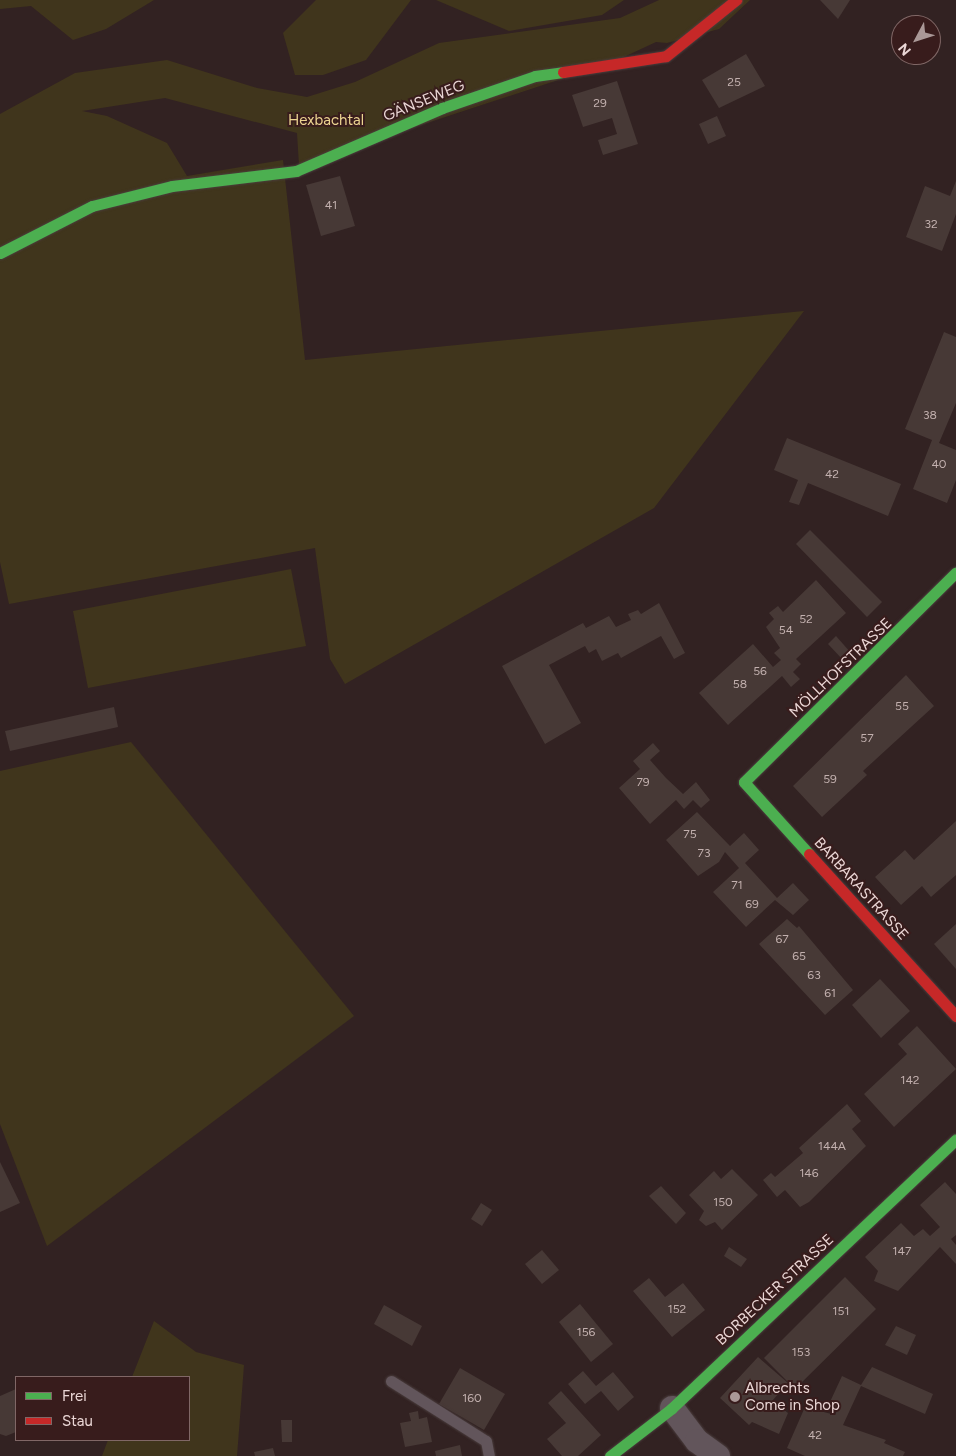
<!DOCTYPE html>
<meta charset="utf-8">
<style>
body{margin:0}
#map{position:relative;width:956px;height:1456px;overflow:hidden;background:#322222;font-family:Figtree,sans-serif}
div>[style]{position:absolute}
.green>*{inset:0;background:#40351c}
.building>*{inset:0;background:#473936}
.roads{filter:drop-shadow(0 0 1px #4a3d3d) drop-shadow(0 0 1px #4a3d3d)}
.lane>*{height:11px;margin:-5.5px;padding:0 5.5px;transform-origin:5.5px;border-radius:5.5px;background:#62555b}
.street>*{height:24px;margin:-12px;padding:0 12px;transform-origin:12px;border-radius:12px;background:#62555b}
.fast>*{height:11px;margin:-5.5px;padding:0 5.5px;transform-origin:5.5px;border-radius:5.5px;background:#4caf50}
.jam>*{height:11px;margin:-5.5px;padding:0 5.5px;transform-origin:5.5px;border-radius:5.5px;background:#c62828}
.dots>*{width:14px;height:14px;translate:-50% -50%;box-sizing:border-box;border:2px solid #381c1c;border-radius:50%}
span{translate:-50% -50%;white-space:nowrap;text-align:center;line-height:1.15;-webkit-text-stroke:4px #381c1c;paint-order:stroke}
.number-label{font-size:12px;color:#c2b0ae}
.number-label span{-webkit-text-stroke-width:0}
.street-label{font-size:15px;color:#ebd7d6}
.park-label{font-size:15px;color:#ecd491}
.poi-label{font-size:15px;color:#ebd7d6}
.left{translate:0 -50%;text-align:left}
.legend{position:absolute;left:15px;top:1376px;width:175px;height:65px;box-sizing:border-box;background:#381c1c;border:1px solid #806766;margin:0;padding:6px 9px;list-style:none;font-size:15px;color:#ebd7d6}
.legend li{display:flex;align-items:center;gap:10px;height:25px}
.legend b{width:25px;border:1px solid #806766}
.north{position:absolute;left:891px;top:15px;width:50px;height:50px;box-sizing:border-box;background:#381c1c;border:1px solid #806766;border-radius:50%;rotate:230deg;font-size:14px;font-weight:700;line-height:20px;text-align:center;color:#ebd7d6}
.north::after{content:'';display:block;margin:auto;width:18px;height:22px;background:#aa9897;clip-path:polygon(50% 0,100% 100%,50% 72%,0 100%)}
</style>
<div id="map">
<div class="green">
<div style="clip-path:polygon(0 0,154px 0,106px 29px,73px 40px,31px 6px,0 9px)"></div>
<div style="clip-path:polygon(316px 0,411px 0,366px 60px,323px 75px,295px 75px,283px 33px)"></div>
<div style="clip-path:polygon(436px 0,624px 0,602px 15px,509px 31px)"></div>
<div style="clip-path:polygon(659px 0,750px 0,719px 29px,667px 43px,656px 42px,613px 62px,299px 165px,297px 133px,165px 98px,82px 111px,107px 116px,167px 143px,187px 176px,283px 160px,305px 360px,804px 311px,654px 508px,345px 684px,330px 659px,315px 548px,9px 604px,0 562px,0 114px,75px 73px,167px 60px,257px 88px,307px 97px,355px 82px,439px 43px,620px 18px)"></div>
<div style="clip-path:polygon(291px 569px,306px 646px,88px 688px,73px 611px)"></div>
<div style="clip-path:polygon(131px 742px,354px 1016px,47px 1246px,0 1124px,0 771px)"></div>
<div style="clip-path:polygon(154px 1321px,196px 1352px,244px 1365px,237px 1456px,102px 1456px,108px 1440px,189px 1440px,189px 1377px,132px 1377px)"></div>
</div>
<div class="building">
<div style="clip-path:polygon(820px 0,850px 0,838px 19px)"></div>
<div style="clip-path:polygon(746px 54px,765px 86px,719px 108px,702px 80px)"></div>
<div style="clip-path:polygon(617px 81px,638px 144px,603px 155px,598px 140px,617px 134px,612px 118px,583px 127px,572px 95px)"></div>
<div style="clip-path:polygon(717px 116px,726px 136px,708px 144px,699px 124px)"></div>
<div style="clip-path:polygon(340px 176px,355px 226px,321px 236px,306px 185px)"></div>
<div style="clip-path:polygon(956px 181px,956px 214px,942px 251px,906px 237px,925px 186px,950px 196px)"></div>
<div style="clip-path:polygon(944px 332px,956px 337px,956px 403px,939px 443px,956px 450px,956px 480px,947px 503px,913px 489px,932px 440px,905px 429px)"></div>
<div style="clip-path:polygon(787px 438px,901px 484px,888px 516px,808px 483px,799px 505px,789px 502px,798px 480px,774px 470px)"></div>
<div style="clip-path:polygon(810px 530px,882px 602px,867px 617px,796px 544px)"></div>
<div style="clip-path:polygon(816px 580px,846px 613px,796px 659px,801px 664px,793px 672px,800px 679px,791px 687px,782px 676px,728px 725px,699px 693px,753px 644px,773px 667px,781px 660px,774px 653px,780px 648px,766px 627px,774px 619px,769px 613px,778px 606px,783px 612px)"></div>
<div style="clip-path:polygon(659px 603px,685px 653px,674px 659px,661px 636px,621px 658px,618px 653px,602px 661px,596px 649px,589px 653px,585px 646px,549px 665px,581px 723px,545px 744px,502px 666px,583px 623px,586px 628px,609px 616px,616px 627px,631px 620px,628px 614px,638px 610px,641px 614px)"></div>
<div style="clip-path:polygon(836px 636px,851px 653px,843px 660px,828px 644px)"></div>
<div style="clip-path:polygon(906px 675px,934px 706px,863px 771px,867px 775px,822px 817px,793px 786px)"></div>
<div style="clip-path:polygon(114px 707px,118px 727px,10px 751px,5px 731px)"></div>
<div style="clip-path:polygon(653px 743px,660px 751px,650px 760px,666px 778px,683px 794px,696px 782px,710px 800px,701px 808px,693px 800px,684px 809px,676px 800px,650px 824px,619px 788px,640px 769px,633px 761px)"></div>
<div style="clip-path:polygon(697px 812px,730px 846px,744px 833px,759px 850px,745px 863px,777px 898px,793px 883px,809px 900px,793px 915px,775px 900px,746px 927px,713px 892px,739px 868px,725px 852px,719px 862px,698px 876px,666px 840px)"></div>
<div style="clip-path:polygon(956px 821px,956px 875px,931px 897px,922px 886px,901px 905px,875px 877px,905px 850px,914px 860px)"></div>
<div style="clip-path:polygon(787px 919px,797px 928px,799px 926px,853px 990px,825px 1015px,759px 944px)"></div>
<div style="clip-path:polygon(956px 924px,956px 969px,934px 944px)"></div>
<div style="clip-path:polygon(880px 979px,910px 1011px,881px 1038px,852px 1005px)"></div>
<div style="clip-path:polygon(917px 1026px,956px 1069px,894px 1127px,864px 1094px,907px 1054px,898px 1044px)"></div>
<div style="clip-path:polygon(847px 1104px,861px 1121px,852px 1129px,866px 1146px,809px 1202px,800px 1207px,785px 1190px,777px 1197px,763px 1180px,771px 1173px,775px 1177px,803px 1153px,799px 1148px)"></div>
<div style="clip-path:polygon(0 1162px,20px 1203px,0 1212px)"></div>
<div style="clip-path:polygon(732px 1169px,758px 1195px,722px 1230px,715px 1222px,706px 1226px,699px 1220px,704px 1211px,689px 1195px,714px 1171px,721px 1179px)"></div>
<div style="clip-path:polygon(945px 1182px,956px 1194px,956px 1235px,951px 1239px,956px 1245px,956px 1264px,940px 1247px,898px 1291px,874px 1281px,878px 1271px,865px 1257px,901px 1223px,914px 1236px,923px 1229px,930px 1236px,940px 1227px,920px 1205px)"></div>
<div style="clip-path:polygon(661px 1186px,686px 1213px,676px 1224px,649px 1196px)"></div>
<div style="clip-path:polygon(481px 1203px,492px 1210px,482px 1226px,471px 1219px)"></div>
<div style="clip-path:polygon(729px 1247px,747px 1259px,741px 1267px,724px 1256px)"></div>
<div style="clip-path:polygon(542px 1250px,559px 1270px,542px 1284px,525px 1264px)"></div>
<div style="clip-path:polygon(845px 1277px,876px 1309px,795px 1389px,764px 1358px)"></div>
<div style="clip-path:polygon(649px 1278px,665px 1297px,683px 1283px,705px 1310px,672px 1337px,633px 1291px)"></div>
<div style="clip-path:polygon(580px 1304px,613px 1344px,591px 1362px,559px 1322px)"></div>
<div style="clip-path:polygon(384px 1305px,422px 1326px,412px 1346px,374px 1324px)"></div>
<div style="clip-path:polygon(896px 1326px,916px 1335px,907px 1355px,885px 1345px)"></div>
<div style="clip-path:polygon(758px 1357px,788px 1383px,772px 1401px,788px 1413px,779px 1434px,752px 1422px,749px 1425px,720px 1398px)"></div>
<div style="clip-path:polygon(872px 1367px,933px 1394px,925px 1414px,861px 1386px,843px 1425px,886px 1440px,884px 1443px,905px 1452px,903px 1456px,805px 1456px,787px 1448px,805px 1407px,835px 1415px,838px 1408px,829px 1404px,842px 1376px,861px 1385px)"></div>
<div style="clip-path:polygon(460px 1368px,505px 1394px,484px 1430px,439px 1404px)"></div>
<div style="clip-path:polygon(583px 1371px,596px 1386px,613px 1372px,634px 1397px,618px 1411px,601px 1391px,585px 1404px,568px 1384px)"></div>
<div style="clip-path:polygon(16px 1389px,16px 1432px,6px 1436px,0 1434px,0 1396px)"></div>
<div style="clip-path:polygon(561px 1391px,601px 1435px,578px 1456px,562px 1456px,547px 1439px,566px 1423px,548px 1403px)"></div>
<div style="clip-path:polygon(418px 1411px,419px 1419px,427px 1417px,432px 1442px,405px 1447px,400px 1423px,411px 1421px,409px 1413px)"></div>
<div style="clip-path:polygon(281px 1420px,292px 1420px,292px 1442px,282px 1442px)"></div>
<div style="clip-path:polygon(460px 1445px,462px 1456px,436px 1456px,435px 1451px)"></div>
<div style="clip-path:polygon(273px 1448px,275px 1456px,255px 1456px,254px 1452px)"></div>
</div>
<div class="roads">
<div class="lane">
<div style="left:391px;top:1381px;width:112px;rotate:32.3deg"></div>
<div style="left:486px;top:1441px;width:15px;rotate:79deg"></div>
</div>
<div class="street">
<div style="left:672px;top:1408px;width:41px;rotate:52.9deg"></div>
<div style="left:697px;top:1441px;width:26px;rotate:36deg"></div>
</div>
<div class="fast">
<div style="left:0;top:253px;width:103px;rotate:-27.1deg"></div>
<div style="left:92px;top:206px;width:82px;rotate:-14deg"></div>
<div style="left:172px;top:186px;width:125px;rotate:-6.9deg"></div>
<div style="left:296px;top:171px;width:159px;rotate:-23.3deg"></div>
<div style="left:442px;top:108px;width:98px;rotate:-19deg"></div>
<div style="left:535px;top:76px;width:28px;rotate:-8deg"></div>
<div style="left:809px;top:854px;width:97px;rotate:-132.1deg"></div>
<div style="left:744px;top:782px;width:298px;rotate:-44.7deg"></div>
<div style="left:610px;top:1456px;width:78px;rotate:-37.7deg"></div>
<div style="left:672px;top:1408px;width:391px;rotate:-43.4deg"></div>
</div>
<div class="jam">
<div style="left:563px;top:72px;width:104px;rotate:-8.8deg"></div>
<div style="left:666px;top:56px;width:90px;rotate:-38.7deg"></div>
<div style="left:809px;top:854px;width:219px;rotate:47.8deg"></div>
</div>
</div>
<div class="dots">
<div style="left:735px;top:1397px;background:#aa9897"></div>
</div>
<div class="number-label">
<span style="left:734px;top:83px">25</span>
<span style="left:600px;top:104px">29</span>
<span style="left:331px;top:206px">41</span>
<span style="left:931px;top:225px">32</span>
<span style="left:930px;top:416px">38</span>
<span style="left:939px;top:465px">40</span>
<span style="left:832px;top:475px">42</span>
<span style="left:806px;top:620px">52</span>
<span style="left:786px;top:631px">54</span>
<span style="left:760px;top:672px">56</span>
<span style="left:740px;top:685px">58</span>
<span style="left:902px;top:707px">55</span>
<span style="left:867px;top:739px">57</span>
<span style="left:830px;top:780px">59</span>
<span style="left:643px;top:783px">79</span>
<span style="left:690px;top:835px">75</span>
<span style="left:704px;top:854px">73</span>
<span style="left:737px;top:886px">71</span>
<span style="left:752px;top:905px">69</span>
<span style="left:782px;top:940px">67</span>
<span style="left:799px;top:957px">65</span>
<span style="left:814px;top:976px">63</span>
<span style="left:830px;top:994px">61</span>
<span style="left:910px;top:1081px">142</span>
<span style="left:832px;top:1147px">144A</span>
<span style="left:809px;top:1174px">146</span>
<span style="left:723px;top:1203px">150</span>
<span style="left:902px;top:1252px">147</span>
<span style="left:677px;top:1310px">152</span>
<span style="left:841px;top:1312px">151</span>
<span style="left:586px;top:1333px">156</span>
<span style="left:801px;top:1353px">153</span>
<span style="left:472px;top:1399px">160</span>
<span style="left:815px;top:1436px">42</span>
</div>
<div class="street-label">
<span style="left:424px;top:101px;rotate:-22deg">GÄNSEWEG</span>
<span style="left:841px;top:668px;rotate:-44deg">MÖLLHOFSTRASSE</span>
<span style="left:861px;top:889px;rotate:48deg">BARBARASTRASSE</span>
<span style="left:775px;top:1290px;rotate:-43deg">BORBECKER STRASSE</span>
</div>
<div class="park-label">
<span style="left:326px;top:121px">Hexbachtal</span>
</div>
<div class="poi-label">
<span class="left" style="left:745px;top:1397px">Albrechts<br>Come in Shop</span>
</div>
<ul class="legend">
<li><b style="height:6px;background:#4caf50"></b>Frei</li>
<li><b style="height:6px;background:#c62828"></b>Stau</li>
</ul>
<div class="north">N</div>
</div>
